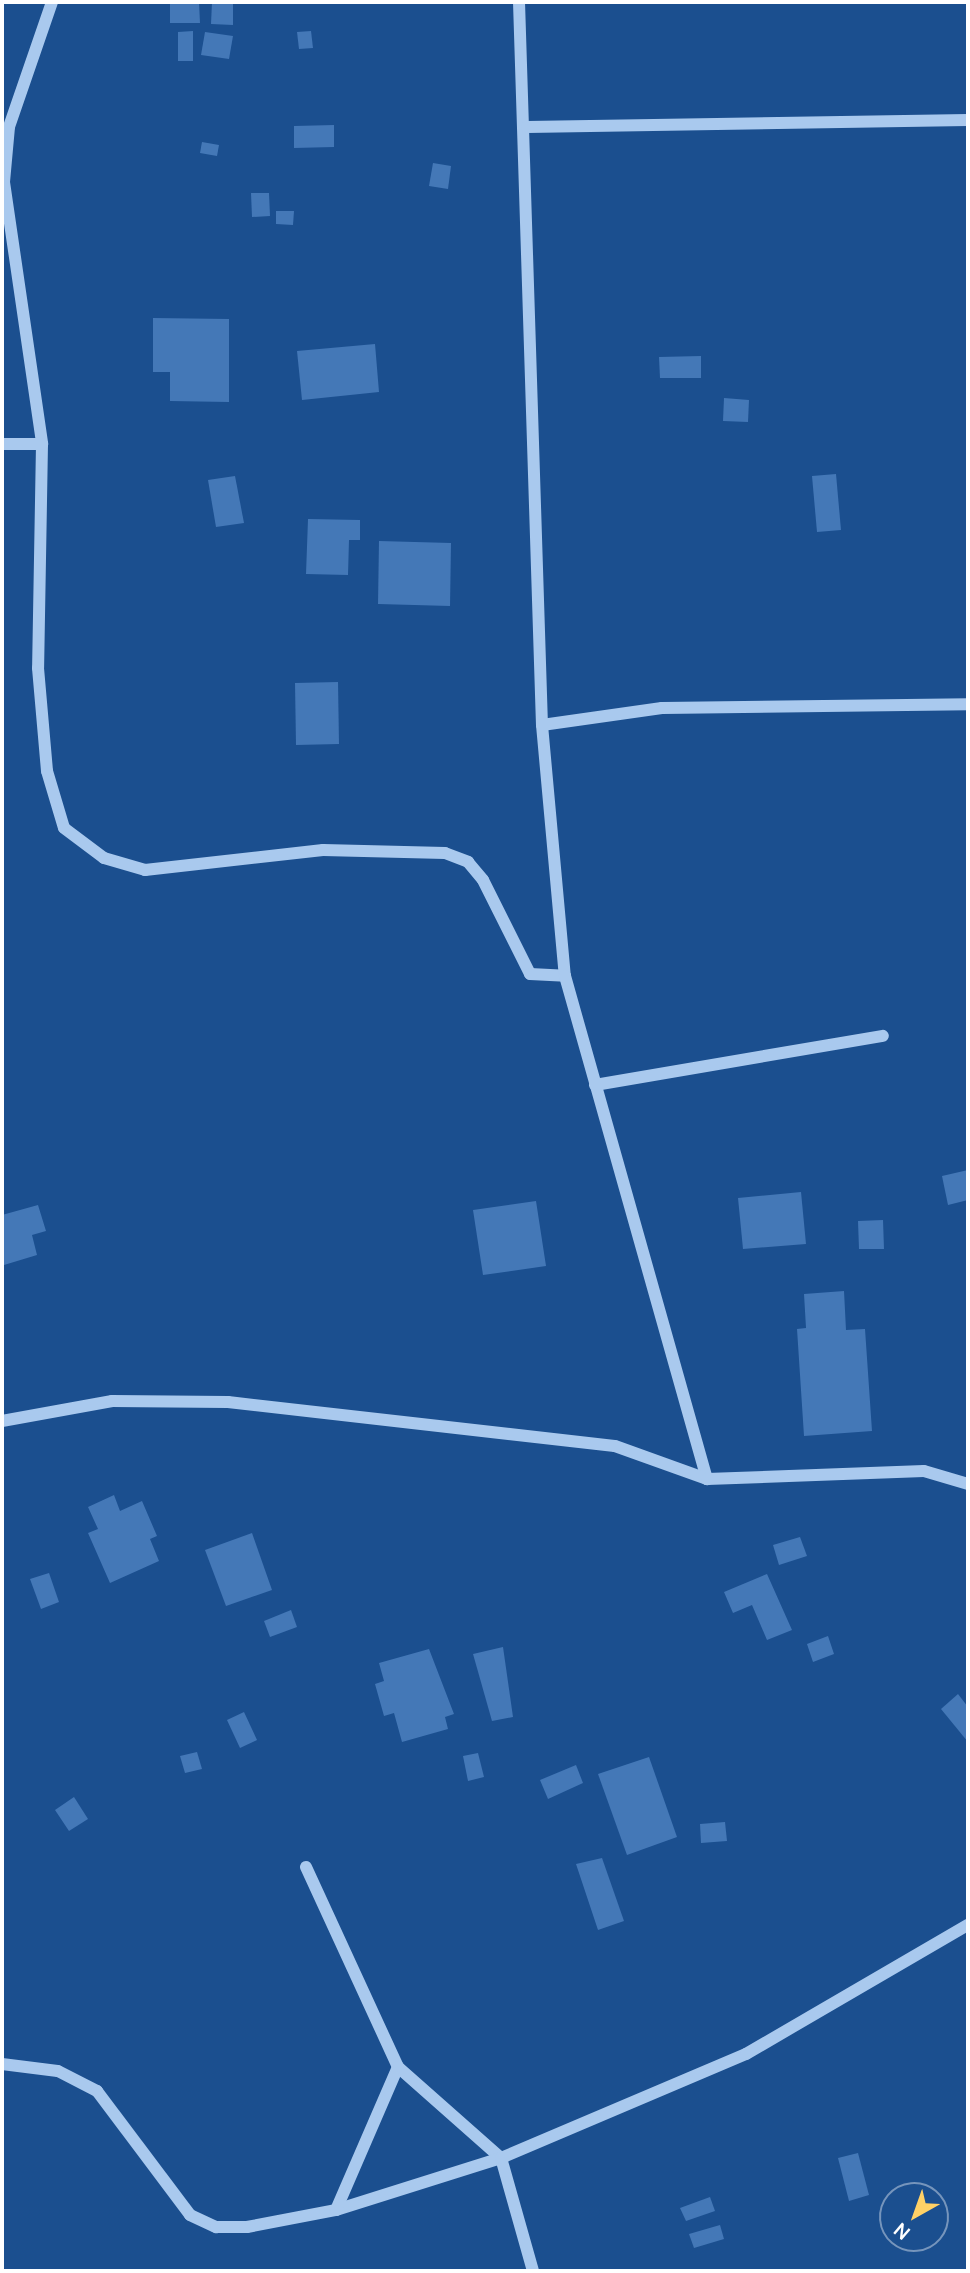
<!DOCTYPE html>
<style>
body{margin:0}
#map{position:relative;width:970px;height:2273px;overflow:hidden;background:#1b4f8f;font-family:Manrope,sans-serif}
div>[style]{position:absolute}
.building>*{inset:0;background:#4478b7}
.minor>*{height:12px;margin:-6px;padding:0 6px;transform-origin:6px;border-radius:6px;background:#a9c9ee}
span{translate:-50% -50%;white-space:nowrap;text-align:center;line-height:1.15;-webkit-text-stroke:6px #1b4f8f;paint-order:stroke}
.frame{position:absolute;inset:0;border:4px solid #fff;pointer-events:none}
.north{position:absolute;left:879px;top:2182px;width:70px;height:70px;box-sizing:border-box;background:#1b4f8f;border:2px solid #7695bc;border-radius:50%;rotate:220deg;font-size:19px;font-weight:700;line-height:28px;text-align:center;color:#fff}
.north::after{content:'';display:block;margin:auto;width:24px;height:32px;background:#ffd166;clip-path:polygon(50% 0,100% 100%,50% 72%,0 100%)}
</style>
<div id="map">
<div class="building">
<div style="clip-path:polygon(170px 2px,199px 2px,200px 23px,170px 23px)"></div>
<div style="clip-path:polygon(212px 2px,233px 2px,233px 25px,211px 24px)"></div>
<div style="clip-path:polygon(193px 31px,193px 61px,178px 61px,178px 32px)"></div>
<div style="clip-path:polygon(311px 31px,313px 48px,299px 49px,297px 32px)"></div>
<div style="clip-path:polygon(205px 32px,233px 36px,229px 59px,201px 55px)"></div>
<div style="clip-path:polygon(334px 125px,334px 147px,294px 148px,294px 126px)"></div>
<div style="clip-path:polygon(202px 142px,219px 145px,217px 156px,200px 153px)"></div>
<div style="clip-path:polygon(433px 163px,451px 166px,448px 189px,429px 186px)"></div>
<div style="clip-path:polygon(251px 193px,269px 193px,270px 216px,252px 217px)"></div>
<div style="clip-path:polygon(276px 211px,294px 211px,293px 225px,276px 224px)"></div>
<div style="clip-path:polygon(153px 318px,229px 319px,229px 402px,170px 401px,170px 372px,153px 372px)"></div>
<div style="clip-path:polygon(375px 344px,379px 392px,302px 400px,297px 351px)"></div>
<div style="clip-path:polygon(701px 356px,701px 378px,660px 378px,659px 357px)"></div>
<div style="clip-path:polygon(724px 398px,749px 400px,748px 422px,723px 421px)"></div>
<div style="clip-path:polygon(836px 474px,841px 530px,817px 532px,812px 476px)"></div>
<div style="clip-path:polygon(235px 476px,244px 523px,216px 527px,208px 480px)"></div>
<div style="clip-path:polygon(308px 519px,360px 520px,360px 540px,349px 540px,348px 575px,306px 574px)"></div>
<div style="clip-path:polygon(379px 541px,451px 543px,450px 606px,378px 604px)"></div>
<div style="clip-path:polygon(338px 682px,339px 744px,296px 745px,295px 683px)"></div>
<div style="clip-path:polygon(968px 1170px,968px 1200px,948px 1205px,942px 1176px)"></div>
<div style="clip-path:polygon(801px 1192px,806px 1244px,743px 1249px,738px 1198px)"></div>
<div style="clip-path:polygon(536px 1201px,546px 1266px,483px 1275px,473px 1210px)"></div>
<div style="clip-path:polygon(38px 1205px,46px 1231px,32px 1235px,37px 1255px,4px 1265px,2px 1215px)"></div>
<div style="clip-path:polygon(883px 1220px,884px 1249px,859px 1249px,858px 1221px)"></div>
<div style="clip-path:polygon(844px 1291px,846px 1330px,865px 1329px,872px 1431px,804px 1436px,797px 1329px,806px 1328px,804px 1294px)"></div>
<div style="clip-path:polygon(114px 1495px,120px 1511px,142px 1501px,157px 1536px,150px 1539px,159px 1561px,110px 1583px,88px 1533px,98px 1529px,88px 1507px)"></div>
<div style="clip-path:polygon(252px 1533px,272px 1590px,226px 1606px,205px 1550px)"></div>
<div style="clip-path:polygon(800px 1537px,807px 1556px,779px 1565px,773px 1545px)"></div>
<div style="clip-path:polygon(49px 1573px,59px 1602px,41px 1609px,30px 1579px)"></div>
<div style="clip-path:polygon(767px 1574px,792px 1630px,767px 1640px,752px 1605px,733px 1613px,724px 1592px)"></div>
<div style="clip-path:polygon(291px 1610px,297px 1627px,270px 1637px,264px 1621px)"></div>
<div style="clip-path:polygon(828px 1636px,834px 1654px,813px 1662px,807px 1644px)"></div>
<div style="clip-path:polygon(503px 1647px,513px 1717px,492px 1721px,473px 1654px)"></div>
<div style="clip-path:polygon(429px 1649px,454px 1714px,445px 1717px,448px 1729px,402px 1742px,394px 1713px,384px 1716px,375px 1684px,384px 1681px,379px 1663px)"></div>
<div style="clip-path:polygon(958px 1694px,968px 1707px,968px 1742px,941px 1709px)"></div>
<div style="clip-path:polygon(244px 1712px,257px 1740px,240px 1748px,227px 1720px)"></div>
<div style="clip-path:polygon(197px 1752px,202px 1769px,185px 1773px,180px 1756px)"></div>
<div style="clip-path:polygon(478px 1753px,484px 1777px,468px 1781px,463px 1756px)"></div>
<div style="clip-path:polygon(649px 1757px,677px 1837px,627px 1855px,598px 1774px)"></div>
<div style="clip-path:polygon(576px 1765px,583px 1783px,548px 1799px,540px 1780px)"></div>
<div style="clip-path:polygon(74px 1797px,88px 1819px,69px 1831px,55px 1810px)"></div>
<div style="clip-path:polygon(725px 1822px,727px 1841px,701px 1843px,700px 1824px)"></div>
<div style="clip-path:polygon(602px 1858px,624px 1921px,598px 1930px,576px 1864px)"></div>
<div style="clip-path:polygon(858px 2153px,869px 2195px,849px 2201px,838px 2158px)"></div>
<div style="clip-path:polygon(710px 2197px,715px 2211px,686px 2221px,680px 2208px)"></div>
<div style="clip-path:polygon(720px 2225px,724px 2239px,694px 2248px,689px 2234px)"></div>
</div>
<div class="minor">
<div style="left:52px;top:2px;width:132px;rotate:109deg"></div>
<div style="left:9px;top:127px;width:55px;rotate:95.2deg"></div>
<div style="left:4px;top:182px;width:265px;rotate:81.7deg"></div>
<div style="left:42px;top:444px;width:224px;rotate:91deg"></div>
<div style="left:38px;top:668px;width:103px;rotate:85deg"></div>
<div style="left:47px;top:771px;width:59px;rotate:73.4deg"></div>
<div style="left:64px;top:828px;width:50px;rotate:36.9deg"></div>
<div style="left:104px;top:858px;width:43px;rotate:16.3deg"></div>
<div style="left:145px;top:870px;width:179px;rotate:-6.4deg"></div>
<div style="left:323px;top:850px;width:122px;rotate:1.4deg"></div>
<div style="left:445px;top:853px;width:25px;rotate:21deg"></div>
<div style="left:468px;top:862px;width:23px;rotate:50deg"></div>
<div style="left:483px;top:880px;width:105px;rotate:63.4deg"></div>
<div style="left:530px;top:974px;width:35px;rotate:3deg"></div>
<div style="left:519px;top:2px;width:723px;rotate:88.18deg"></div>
<div style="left:542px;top:725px;width:252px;rotate:84.8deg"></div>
<div style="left:565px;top:976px;width:523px;rotate:74.24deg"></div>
<div style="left:527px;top:127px;width:441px;rotate:-0.9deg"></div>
<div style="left:2px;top:444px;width:40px"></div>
<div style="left:542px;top:725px;width:121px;rotate:-8.1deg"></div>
<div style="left:662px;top:708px;width:306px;rotate:-0.7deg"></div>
<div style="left:595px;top:1085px;width:292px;rotate:-9.7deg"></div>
<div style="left:2px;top:1421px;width:112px;rotate:-10.3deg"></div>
<div style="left:112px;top:1401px;width:116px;rotate:0.5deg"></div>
<div style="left:228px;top:1402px;width:389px;rotate:6.5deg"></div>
<div style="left:615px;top:1446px;width:98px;rotate:19.7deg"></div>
<div style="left:707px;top:1479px;width:217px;rotate:-2.1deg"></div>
<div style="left:924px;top:1471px;width:46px;rotate:16.5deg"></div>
<div style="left:306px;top:1867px;width:220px;rotate:65.3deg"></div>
<div style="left:398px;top:2067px;width:137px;rotate:41.5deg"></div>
<div style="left:2px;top:2064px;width:56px;rotate:7.1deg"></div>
<div style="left:58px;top:2071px;width:44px;rotate:27.1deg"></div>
<div style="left:97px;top:2091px;width:155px;rotate:53.1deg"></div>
<div style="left:190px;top:2215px;width:29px;rotate:25deg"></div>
<div style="left:216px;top:2227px;width:31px"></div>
<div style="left:247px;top:2227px;width:91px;rotate:-10.8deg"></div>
<div style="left:336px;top:2210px;width:173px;rotate:-17.5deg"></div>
<div style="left:336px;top:2210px;width:156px;rotate:-66.6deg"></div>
<div style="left:533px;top:2271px;width:117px;rotate:-105.8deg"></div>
<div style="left:501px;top:2158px;width:266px;rotate:-23deg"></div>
<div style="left:746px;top:2054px;width:257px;rotate:-30.2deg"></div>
</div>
<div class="frame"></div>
<div class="north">N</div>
</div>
